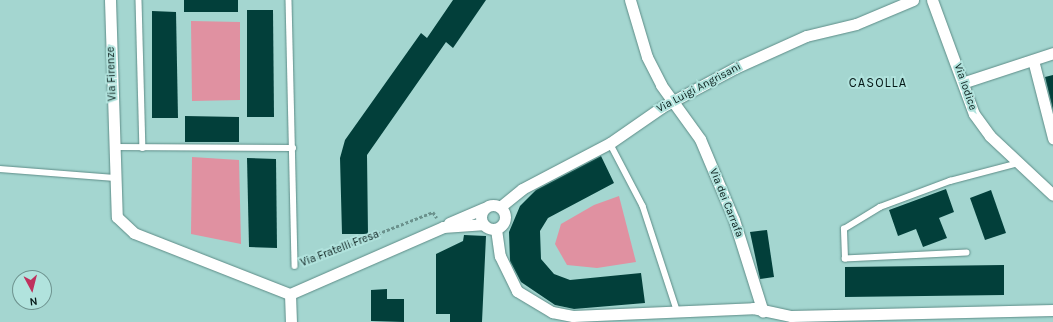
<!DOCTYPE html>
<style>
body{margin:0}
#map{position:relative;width:1053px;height:322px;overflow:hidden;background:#a4d6d0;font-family:Karla,sans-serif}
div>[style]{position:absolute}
.green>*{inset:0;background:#e091a1}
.building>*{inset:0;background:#023f3a}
.path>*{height:2.5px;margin-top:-1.25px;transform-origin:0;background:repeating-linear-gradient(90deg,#6b928d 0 3px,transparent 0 5px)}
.roads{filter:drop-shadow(0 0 1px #5d8c87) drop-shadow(0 0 1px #5d8c87)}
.lane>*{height:5.5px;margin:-2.75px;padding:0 2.75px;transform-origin:2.75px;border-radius:2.75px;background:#fff}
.street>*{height:11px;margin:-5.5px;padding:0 5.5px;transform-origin:5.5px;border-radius:5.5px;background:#fff}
.street>.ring{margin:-5.5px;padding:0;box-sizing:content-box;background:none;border:11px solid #fff;border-radius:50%}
span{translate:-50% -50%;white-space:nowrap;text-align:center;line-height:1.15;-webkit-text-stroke:4px #b1e3dd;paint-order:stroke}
.street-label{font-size:11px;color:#061917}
.quarter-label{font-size:13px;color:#061917;letter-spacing:1px}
.north{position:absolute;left:12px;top:270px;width:40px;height:40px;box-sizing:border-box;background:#b1e3dd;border:1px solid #6d928e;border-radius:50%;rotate:173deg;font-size:11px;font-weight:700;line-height:16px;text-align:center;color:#061917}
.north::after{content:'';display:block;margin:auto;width:14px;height:18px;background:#bf315d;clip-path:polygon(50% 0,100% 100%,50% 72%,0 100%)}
</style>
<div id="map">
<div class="green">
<div style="clip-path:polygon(191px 21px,240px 22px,240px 100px,192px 101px)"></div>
<div style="clip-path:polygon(192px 157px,239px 160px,241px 244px,191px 234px)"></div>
<div style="clip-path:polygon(619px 196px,636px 262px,597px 268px,567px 265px,555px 244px,561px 224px,594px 205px)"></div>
</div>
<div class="building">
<div style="clip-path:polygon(184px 0,238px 0,238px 12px,184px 12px)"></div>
<div style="clip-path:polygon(453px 0,486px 0,453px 48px,446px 42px,367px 155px,368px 234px,342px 234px,340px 158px,345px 140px,421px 33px,427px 38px)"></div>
<div style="clip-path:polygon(247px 10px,273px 10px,274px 117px,247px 117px)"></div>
<div style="clip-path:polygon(152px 11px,176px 12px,178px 118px,152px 118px)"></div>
<div style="clip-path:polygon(1053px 75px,1053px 110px,1045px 77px)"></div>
<div style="clip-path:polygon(185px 116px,239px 117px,239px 142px,185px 142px)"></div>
<div style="clip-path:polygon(601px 156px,614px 183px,548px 218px,540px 231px,541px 259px,554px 274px,570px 280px,641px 273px,645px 303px,574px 309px,555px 305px,521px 282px,510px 261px,509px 232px,520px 206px,536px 190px)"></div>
<div style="clip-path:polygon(247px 158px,276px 159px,277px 248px,249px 247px)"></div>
<div style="clip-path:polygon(946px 189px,954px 212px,939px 218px,947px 238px,923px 247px,916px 229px,898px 236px,889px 210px)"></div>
<div style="clip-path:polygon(991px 190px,1006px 233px,985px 240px,970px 198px)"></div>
<div style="clip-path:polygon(767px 230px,774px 277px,760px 279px,750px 232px)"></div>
<div style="clip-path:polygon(464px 235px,486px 236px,482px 322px,450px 322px,450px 314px,436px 314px,436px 254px,463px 241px)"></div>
<div style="clip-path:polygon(1004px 265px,1004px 295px,845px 297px,845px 267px)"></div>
<div style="clip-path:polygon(387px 289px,387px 299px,404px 299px,404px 322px,371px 321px,371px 290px)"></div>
</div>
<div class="path">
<div style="left:303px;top:263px;width:140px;rotate:-21.4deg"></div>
<div style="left:433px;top:212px;width:7px;rotate:56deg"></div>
</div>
<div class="roads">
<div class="lane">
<div style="left:139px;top:0;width:148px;rotate:88.5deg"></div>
<div style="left:289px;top:0;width:266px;rotate:88.7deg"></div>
<div style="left:610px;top:143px;width:71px;rotate:62.4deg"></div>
<div style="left:643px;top:206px;width:109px;rotate:71.9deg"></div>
<div style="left:114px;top:147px;width:179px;rotate:0.3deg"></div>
<div style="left:0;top:169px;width:115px;rotate:4.5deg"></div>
<div style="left:967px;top:253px;width:122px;rotate:177.2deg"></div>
<div style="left:845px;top:259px;width:30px;rotate:-92deg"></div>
<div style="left:844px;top:229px;width:42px;rotate:-31.4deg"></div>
<div style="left:880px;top:207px;width:75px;rotate:-20.4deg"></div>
<div style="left:950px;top:181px;width:71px;rotate:-14.6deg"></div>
</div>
<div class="street">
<div style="left:110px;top:0;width:217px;rotate:88.2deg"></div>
<div style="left:117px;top:217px;width:23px;rotate:43deg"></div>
<div style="left:134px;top:233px;width:168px;rotate:21.4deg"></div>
<div style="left:290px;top:294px;width:167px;rotate:-23.6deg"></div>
<div style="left:443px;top:227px;width:39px;rotate:-4deg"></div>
<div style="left:630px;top:0;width:59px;rotate:73.4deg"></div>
<div style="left:647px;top:57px;width:31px;rotate:63deg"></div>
<div style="left:661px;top:85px;width:67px;rotate:54.2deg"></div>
<div style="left:700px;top:139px;width:88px;rotate:67.2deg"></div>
<div style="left:734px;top:220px;width:96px;rotate:72.5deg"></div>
<div style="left:932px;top:0;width:121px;rotate:69.8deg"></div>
<div style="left:974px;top:114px;width:27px;rotate:54deg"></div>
<div style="left:990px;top:136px;width:86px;rotate:43.1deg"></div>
<div style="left:1033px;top:60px;width:81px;rotate:75.6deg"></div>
<div style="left:965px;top:82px;width:93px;rotate:-18.2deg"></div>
<div class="ring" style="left:481px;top:205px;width:13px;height:13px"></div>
<div style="left:500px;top:207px;width:28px;rotate:-39deg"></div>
<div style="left:522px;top:189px;width:99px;rotate:-27.6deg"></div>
<div style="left:610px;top:143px;width:63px;rotate:-34.7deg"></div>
<div style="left:662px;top:107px;width:83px;rotate:-28.1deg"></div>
<div style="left:735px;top:68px;width:78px;rotate:-24.3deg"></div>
<div style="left:806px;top:36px;width:51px;rotate:-13.5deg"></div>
<div style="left:856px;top:24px;width:62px;rotate:-22.8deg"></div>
<div style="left:449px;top:223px;width:38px;rotate:-23deg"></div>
<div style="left:496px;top:229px;width:27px;rotate:82deg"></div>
<div style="left:500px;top:256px;width:39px;rotate:64deg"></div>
<div style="left:517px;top:291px;width:41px;rotate:31deg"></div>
<div style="left:552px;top:312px;width:21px;rotate:11deg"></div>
<div style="left:573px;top:316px;width:180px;rotate:-2.5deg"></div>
<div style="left:753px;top:308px;width:39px;rotate:12deg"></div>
<div style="left:791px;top:316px;width:262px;rotate:-1.3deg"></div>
<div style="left:290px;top:294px;width:28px;rotate:88deg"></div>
</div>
</div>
<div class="street-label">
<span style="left:112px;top:74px;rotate:-92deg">Via Firenze</span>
<span style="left:965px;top:87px;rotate:71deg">Via Iodice</span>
<span style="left:699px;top:88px;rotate:-28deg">Via Luigi Angrisani</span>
<span style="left:726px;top:203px;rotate:68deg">Via dei Carrafa</span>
<span style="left:340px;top:249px;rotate:-21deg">Via Fratelli Fresa</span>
</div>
<div class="quarter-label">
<span style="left:878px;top:83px">CASOLLA</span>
</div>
<div class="north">N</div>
</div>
